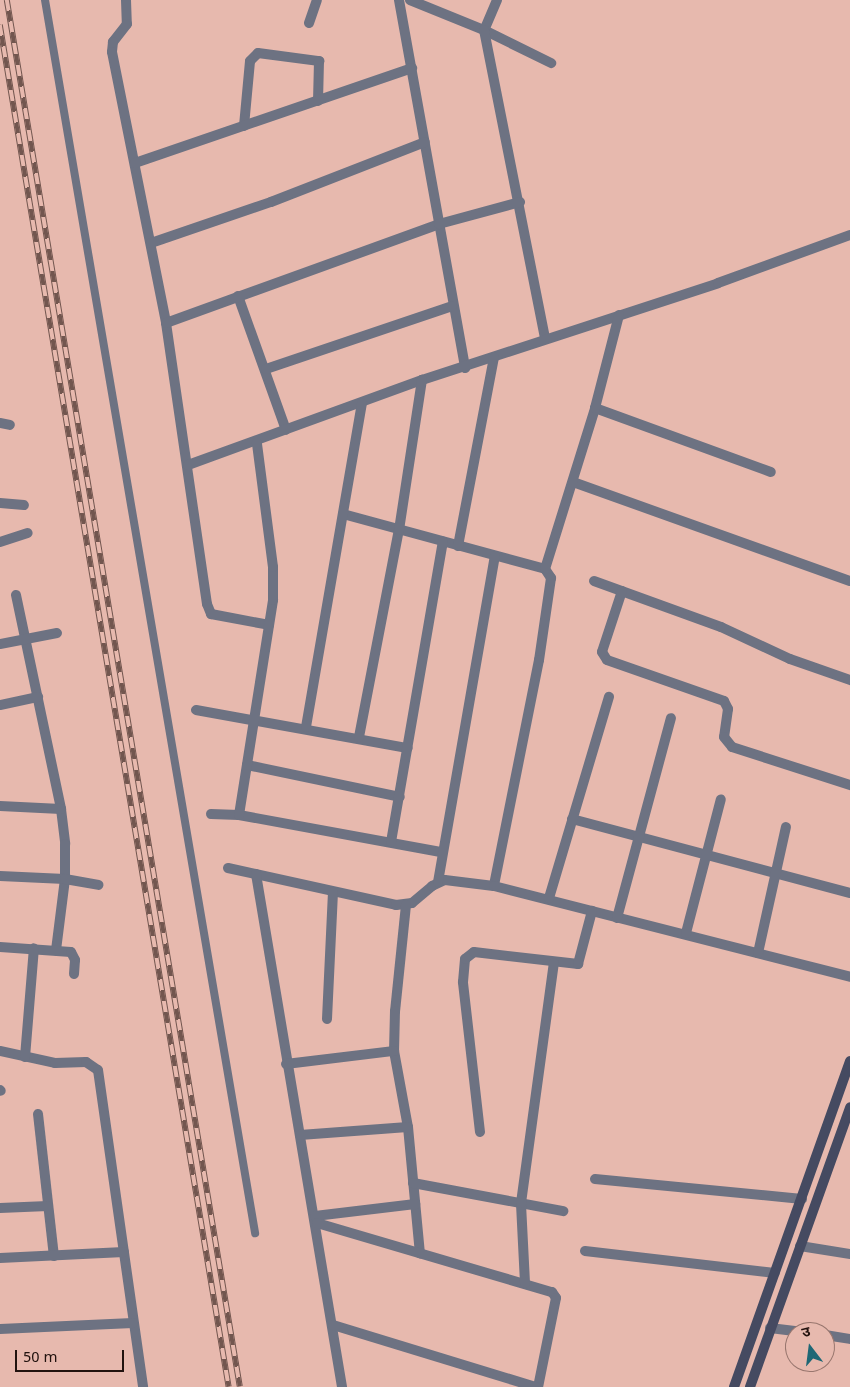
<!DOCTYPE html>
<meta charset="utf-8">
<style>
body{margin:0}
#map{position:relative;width:850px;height:1387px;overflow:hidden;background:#e7b9ae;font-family:Georgia,"Noto Sans Devanagari",serif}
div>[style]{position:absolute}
.service>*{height:8px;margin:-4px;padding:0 4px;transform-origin:4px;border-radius:4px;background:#6d7282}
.minor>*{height:10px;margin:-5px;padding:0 5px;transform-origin:5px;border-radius:5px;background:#6d7282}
.secondary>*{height:10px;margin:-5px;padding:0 5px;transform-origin:5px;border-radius:5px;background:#454a61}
.rail>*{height:5.5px;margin-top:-2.75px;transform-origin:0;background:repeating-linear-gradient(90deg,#e7b9ae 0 11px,#72564f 0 22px);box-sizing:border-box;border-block:1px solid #72564f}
span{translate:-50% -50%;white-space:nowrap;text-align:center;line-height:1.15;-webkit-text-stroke:4px #e7b9ae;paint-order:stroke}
.north{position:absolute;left:785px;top:1322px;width:50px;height:50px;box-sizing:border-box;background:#e7b9ae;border:1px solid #98766e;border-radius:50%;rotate:345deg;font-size:14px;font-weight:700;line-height:20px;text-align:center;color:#22120e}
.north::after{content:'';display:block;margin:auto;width:18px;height:22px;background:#1f6775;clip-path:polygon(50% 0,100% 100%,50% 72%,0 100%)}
.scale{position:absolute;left:15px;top:1350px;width:109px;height:22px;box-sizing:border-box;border:2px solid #22120e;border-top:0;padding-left:6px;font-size:15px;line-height:18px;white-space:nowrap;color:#22120e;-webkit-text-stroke:4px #e7b9ae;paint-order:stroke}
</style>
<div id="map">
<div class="service">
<div style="left:45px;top:0;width:1251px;rotate:80.33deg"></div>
</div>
<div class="minor">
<div style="left:126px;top:0;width:24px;rotate:88deg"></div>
<div style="left:127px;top:24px;width:23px;rotate:128deg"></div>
<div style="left:113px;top:42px;width:10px;rotate:96deg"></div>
<div style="left:112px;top:52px;width:276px;rotate:78.7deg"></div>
<div style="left:166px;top:323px;width:284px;rotate:81.7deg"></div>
<div style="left:207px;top:604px;width:11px;rotate:68deg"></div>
<div style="left:211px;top:614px;width:59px;rotate:10.7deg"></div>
<div style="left:399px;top:0;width:374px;rotate:79.8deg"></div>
<div style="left:410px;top:0;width:80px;rotate:22.1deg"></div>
<div style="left:484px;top:30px;width:75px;rotate:26.2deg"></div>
<div style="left:497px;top:0;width:33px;rotate:113deg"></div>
<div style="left:484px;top:30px;width:315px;rotate:78.8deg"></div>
<div style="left:309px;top:23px;width:24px;rotate:-71deg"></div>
<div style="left:244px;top:126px;width:65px;rotate:-84.7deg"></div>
<div style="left:250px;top:61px;width:11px;rotate:-45deg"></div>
<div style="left:258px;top:53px;width:62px;rotate:7.5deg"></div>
<div style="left:319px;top:61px;width:40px;rotate:91.4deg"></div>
<div style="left:135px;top:163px;width:293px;rotate:-18.9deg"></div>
<div style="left:151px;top:243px;width:127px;rotate:-18.9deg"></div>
<div style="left:271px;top:202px;width:165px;rotate:-21.3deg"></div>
<div style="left:238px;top:296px;width:142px;rotate:70.3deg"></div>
<div style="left:166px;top:323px;width:290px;rotate:-19.9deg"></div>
<div style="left:439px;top:224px;width:84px;rotate:-15.2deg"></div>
<div style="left:266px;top:369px;width:196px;rotate:-18.7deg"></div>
<div style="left:595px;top:408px;width:187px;rotate:20deg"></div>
<div style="left:0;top:423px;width:10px;rotate:11deg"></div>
<div style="left:188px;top:465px;width:249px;rotate:-20deg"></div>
<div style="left:422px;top:380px;width:311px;rotate:-18.1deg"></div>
<div style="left:718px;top:283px;width:140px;rotate:-20deg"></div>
<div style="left:573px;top:482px;width:294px;rotate:19.7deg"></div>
<div style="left:0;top:503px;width:24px;rotate:5deg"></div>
<div style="left:343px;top:514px;width:209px;rotate:15.2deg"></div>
<div style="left:545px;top:569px;width:11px;rotate:56deg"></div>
<div style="left:551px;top:578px;width:83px;rotate:98.3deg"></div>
<div style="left:539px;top:660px;width:230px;rotate:101.3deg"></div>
<div style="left:0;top:542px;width:29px;rotate:-18deg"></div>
<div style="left:458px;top:546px;width:192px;rotate:-79.2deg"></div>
<div style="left:545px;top:569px;width:169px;rotate:-72.7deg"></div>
<div style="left:595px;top:408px;width:96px;rotate:-75.5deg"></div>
<div style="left:594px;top:581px;width:135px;rotate:19.9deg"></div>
<div style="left:721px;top:627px;width:76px;rotate:24.9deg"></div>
<div style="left:790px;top:659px;width:64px;rotate:19.3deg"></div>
<div style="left:622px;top:591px;width:64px;rotate:108.2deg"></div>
<div style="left:602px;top:652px;width:9px;rotate:58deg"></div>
<div style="left:607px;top:660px;width:124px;rotate:19.3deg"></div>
<div style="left:724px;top:701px;width:9px;rotate:63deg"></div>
<div style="left:728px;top:709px;width:28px;rotate:98deg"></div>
<div style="left:724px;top:737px;width:13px;rotate:51deg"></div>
<div style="left:732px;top:747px;width:124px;rotate:17.9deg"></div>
<div style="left:16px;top:595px;width:219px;rotate:78.1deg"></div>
<div style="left:61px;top:809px;width:35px;rotate:83deg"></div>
<div style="left:65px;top:844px;width:35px;rotate:90deg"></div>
<div style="left:65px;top:879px;width:72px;rotate:97.2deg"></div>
<div style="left:0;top:644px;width:58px;rotate:-10.9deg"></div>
<div style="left:0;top:705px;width:39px;rotate:-12deg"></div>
<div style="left:196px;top:710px;width:215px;rotate:10.2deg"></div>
<div style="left:306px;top:727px;width:328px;rotate:-80.2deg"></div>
<div style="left:359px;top:737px;width:211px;rotate:-79.1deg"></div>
<div style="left:399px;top:530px;width:152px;rotate:-81.3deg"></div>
<div style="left:247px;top:765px;width:156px;rotate:11.8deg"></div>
<div style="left:0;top:806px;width:61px;rotate:2.8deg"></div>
<div style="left:211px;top:814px;width:28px;rotate:2deg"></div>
<div style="left:239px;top:815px;width:205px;rotate:10.4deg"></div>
<div style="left:239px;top:815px;width:218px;rotate:-81deg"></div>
<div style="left:273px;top:600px;width:33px;rotate:-90deg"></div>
<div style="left:273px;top:567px;width:125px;rotate:-97.4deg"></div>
<div style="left:572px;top:819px;width:288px;rotate:14.9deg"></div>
<div style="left:391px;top:842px;width:305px;rotate:-80.2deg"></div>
<div style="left:228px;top:868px;width:172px;rotate:12.4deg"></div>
<div style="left:396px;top:905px;width:16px;rotate:-7deg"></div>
<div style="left:412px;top:903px;width:26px;rotate:-40deg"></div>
<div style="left:432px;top:886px;width:14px;rotate:-25deg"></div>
<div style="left:445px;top:880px;width:49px;rotate:7deg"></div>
<div style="left:494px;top:886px;width:367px;rotate:14.3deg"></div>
<div style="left:256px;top:874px;width:520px;rotate:80.48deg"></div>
<div style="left:0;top:876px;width:65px;rotate:2.6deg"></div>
<div style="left:65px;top:879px;width:34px;rotate:10deg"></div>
<div style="left:438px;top:882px;width:331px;rotate:-80.1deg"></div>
<div style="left:549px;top:898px;width:210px;rotate:-73.4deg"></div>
<div style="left:406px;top:905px;width:107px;rotate:95.9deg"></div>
<div style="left:395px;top:1011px;width:40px;rotate:91.4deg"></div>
<div style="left:394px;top:1051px;width:77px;rotate:79.6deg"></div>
<div style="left:408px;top:1127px;width:127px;rotate:84.6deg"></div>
<div style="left:617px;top:918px;width:207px;rotate:-74.9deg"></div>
<div style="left:686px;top:933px;width:138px;rotate:-75.4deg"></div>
<div style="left:0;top:947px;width:71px;rotate:4deg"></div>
<div style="left:71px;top:952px;width:9px;rotate:63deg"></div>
<div style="left:75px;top:960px;width:14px;rotate:94deg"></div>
<div style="left:758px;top:953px;width:129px;rotate:-77.5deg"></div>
<div style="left:327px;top:1019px;width:127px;rotate:-87.3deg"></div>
<div style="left:0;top:1051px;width:56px;rotate:12.3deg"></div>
<div style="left:55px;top:1063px;width:31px;rotate:-2deg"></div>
<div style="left:86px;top:1062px;width:14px;rotate:34deg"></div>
<div style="left:98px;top:1070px;width:320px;rotate:81.9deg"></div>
<div style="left:25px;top:1057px;width:109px;rotate:-85.3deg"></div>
<div style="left:286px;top:1064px;width:109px;rotate:-6.9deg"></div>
<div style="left:0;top:1090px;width:1px;rotate:45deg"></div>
<div style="left:38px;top:1114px;width:143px;rotate:83.6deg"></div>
<div style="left:480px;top:1132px;width:151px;rotate:-96.5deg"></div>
<div style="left:463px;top:982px;width:23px;rotate:-85deg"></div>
<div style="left:465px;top:959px;width:11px;rotate:-38deg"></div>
<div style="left:474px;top:952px;width:105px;rotate:6.6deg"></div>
<div style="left:578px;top:964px;width:55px;rotate:-75.2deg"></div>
<div style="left:300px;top:1135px;width:108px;rotate:-4.2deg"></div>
<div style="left:595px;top:1179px;width:208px;rotate:5.5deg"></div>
<div style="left:413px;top:1183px;width:153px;rotate:10.6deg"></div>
<div style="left:0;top:1208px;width:48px;rotate:-2.4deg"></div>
<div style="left:315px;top:1216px;width:101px;rotate:-6.8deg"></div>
<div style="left:317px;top:1223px;width:245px;rotate:16.4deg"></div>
<div style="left:552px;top:1292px;width:7px;rotate:56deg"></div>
<div style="left:556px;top:1298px;width:91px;rotate:101.4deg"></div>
<div style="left:800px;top:1246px;width:51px;rotate:9.1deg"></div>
<div style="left:585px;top:1251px;width:191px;rotate:6.6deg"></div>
<div style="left:0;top:1258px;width:124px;rotate:-2.8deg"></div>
<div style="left:525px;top:1283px;width:80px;rotate:-92.9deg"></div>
<div style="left:521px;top:1203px;width:242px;rotate:-82.2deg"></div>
<div style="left:333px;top:1325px;width:212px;rotate:17deg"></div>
<div style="left:770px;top:1328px;width:31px;rotate:7deg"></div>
<div style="left:0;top:1329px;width:133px;rotate:-2.6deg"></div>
<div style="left:825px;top:1335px;width:25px;rotate:9deg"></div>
</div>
<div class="secondary">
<div style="left:734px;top:1387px;width:346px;rotate:-70.4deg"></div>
<div style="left:750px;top:1387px;width:297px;rotate:-70.3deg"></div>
</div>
<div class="rail">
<div style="left:7px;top:0;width:1406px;rotate:80.46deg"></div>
<div style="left:0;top:25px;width:1381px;rotate:80.46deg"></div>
</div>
<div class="north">उ</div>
<div class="scale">50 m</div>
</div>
